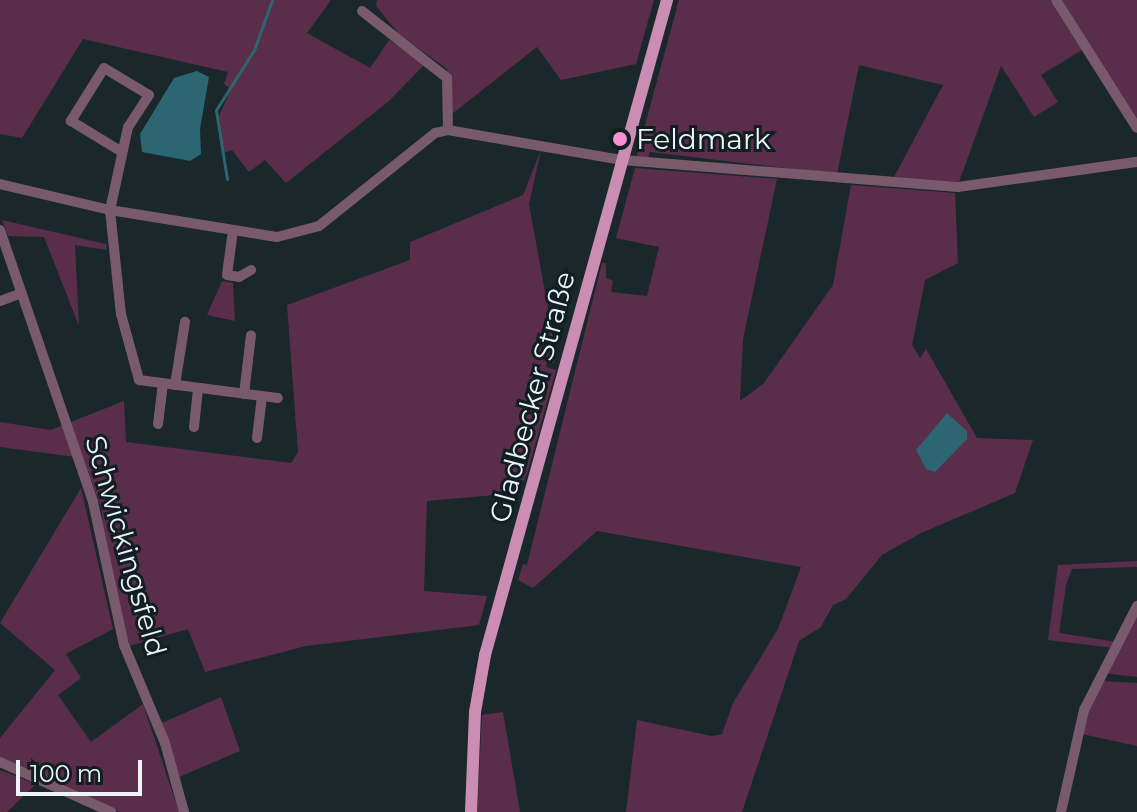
<!DOCTYPE html>
<meta charset="utf-8">
<style>
body{margin:0}
#map{position:relative;width:1137px;height:812px;overflow:hidden;background:#1a282b;font-family:Montserrat,sans-serif}
div>[style]{position:absolute}
.green>*{inset:0;background:#5a2e4a}
.water>*{inset:0;background:#2b6672}
.stream>*{height:3px;margin:-1.5px;padding:0 1.5px;transform-origin:1.5px;border-radius:1.5px;background:#2b6672}
.minor>*{height:10px;margin:-5px;padding:0 5px;transform-origin:5px;border-radius:5px;background:#795a6c}
.major>*{height:12px;margin:-6px;padding:0 6px;transform-origin:6px;border-radius:6px;background:#cc8db4}
.dots>*{width:22px;height:22px;translate:-50% -50%;box-sizing:border-box;border:4px solid #111f22;border-radius:50%}
span{translate:-50% -50%;white-space:nowrap;text-align:center;line-height:1.15;-webkit-text-stroke:6px #111f22;paint-order:stroke}
.poi-label{font-size:28px;color:#ecf4f7}
.left{translate:0 -50%;text-align:left}
.street-label{font-size:28px;color:#ecf4f7}
.scale{position:absolute;left:16px;top:760px;width:126px;height:36px;box-sizing:border-box;border:4px solid #ecf4f7;border-top:0;padding-left:10px;font-size:24px;line-height:28px;white-space:nowrap;color:#ecf4f7;-webkit-text-stroke:6px #111f22;paint-order:stroke}
</style>
<div id="map">
<div class="green">
<div style="clip-path:polygon(0 0,331px 0,307px 33px,370px 68px,389px 40px,426px 63px,389px 101px,286px 183px,265px 160px,249px 172px,232px 150px,223px 153px,219px 116px,231px 89px,224px 84px,228px 72px,83px 39px,22px 138px,0 134px)"></div>
<div style="clip-path:polygon(377px 0,654px 0,636px 64px,561px 80px,537px 47px,452px 114px,447px 69px,399px 34px,376px 6px)"></div>
<div style="clip-path:polygon(679px 0,1050px 0,1082px 50px,1041px 75px,1058px 102px,1034px 117px,1001px 66px,959px 182px,894px 177px,943px 85px,859px 65px,837px 174px,650px 152px,647px 160px,636px 158px)"></div>
<div style="clip-path:polygon(1062px 0,1137px 0,1137px 122px)"></div>
<div style="clip-path:polygon(541px 150px,529px 204px,556px 353px,554px 363px,547px 361px,546px 367px,556px 370px,527px 474px,518px 493px,427px 501px,424px 591px,487px 596px,479px 625px,306px 646px,205px 672px,188px 629px,129px 646px,103px 544px,102px 510px,83px 458px,0 447px,0 422px,51px 430px,124px 401px,126px 442px,291px 463px,298px 452px,287px 305px,410px 260px,410px 242px,523px 195px)"></div>
<div style="clip-path:polygon(635px 168px,777px 179px,743px 339px,740px 401px,764px 383px,833px 285px,851px 185px,955px 193px,958px 263px,925px 280px,912px 345px,920px 358px,926px 349px,977px 438px,1033px 440px,1015px 493px,921px 533px,882px 555px,846px 599px,833px 605px,821px 627px,799px 641px,742px 812px,626px 812px,637px 720px,712px 736px,722px 734px,733px 703px,778px 629px,801px 567px,597px 531px,533px 588px,518px 580px,523px 564px,527px 565px,602px 263px,606px 263px,606px 278px,613px 281px,611px 292px,647px 296px,659px 247px,616px 238px)"></div>
<div style="clip-path:polygon(2px 220px,106px 244px,107px 250px,75px 245px,79px 326px,44px 237px,8px 236px)"></div>
<div style="clip-path:polygon(222px 281px,233px 283px,235px 321px,207px 315px)"></div>
<div style="clip-path:polygon(81px 488px,113px 629px,66px 654px,81px 678px,58px 695px,91px 742px,143px 704px,179px 812px,120px 812px,0 757px,0 738px,55px 670px,0 623px)"></div>
<div style="clip-path:polygon(1137px 561px,1137px 567px,1072px 569px,1066px 585px,1059px 633px,1118px 642px,1114px 648px,1048px 640px,1058px 565px)"></div>
<div style="clip-path:polygon(1137px 612px,1137px 677px,1110px 674px,1107px 672px)"></div>
<div style="clip-path:polygon(1103px 681px,1137px 683px,1137px 746px,1082px 734px,1087px 710px)"></div>
<div style="clip-path:polygon(221px 697px,240px 751px,179px 777px,162px 723px)"></div>
<div style="clip-path:polygon(503px 712px,520px 812px,477px 812px,482px 715px)"></div>
<div style="clip-path:polygon(0 770px,36px 784px,7px 812px,0 812px)"></div>
</div>
<div class="water">
<div style="clip-path:polygon(197px 71px,209px 77px,200px 129px,201px 154px,190px 161px,142px 152px,140px 134px,174px 78px)"></div>
<div style="clip-path:polygon(947px 413px,967px 431px,967px 439px,935px 472px,926px 469px,916px 450px)"></div>
</div>
<div class="stream">
<div style="left:227px;top:179px;width:70px;rotate:-99.1deg"></div>
<div style="left:216px;top:110px;width:71px;rotate:-57.7deg"></div>
<div style="left:254px;top:50px;width:53px;rotate:-70.2deg"></div>
</div>
<div class="minor">
<div style="left:1056px;top:0;width:151px;rotate:57.7deg"></div>
<div style="left:362px;top:11px;width:108px;rotate:38.2deg"></div>
<div style="left:447px;top:78px;width:52px;rotate:88.9deg"></div>
<div style="left:122px;top:152px;width:60px;rotate:-148.7deg"></div>
<div style="left:71px;top:121px;width:62px;rotate:-58.1deg"></div>
<div style="left:104px;top:68px;width:52px;rotate:31deg"></div>
<div style="left:149px;top:95px;width:38px;rotate:123deg"></div>
<div style="left:128px;top:127px;width:85px;rotate:102.2deg"></div>
<div style="left:110px;top:210px;width:105px;rotate:84deg"></div>
<div style="left:121px;top:314px;width:68px;rotate:74.7deg"></div>
<div style="left:139px;top:380px;width:140px;rotate:7.4deg"></div>
<div style="left:0;top:184px;width:113px;rotate:13.3deg"></div>
<div style="left:110px;top:210px;width:169px;rotate:9.2deg"></div>
<div style="left:277px;top:237px;width:43px;rotate:-14.7deg"></div>
<div style="left:319px;top:226px;width:149px;rotate:-38.7deg"></div>
<div style="left:435px;top:133px;width:13px;rotate:-13deg"></div>
<div style="left:448px;top:130px;width:177px;rotate:9.8deg"></div>
<div style="left:622px;top:160px;width:337px;rotate:4.6deg"></div>
<div style="left:958px;top:187px;width:181px;rotate:-8deg"></div>
<div style="left:0;top:230px;width:287px;rotate:71.1deg"></div>
<div style="left:93px;top:502px;width:146px;rotate:77.8deg"></div>
<div style="left:124px;top:645px;width:106px;rotate:67.3deg"></div>
<div style="left:165px;top:743px;width:72px;rotate:74.6deg"></div>
<div style="left:233px;top:230px;width:45px;rotate:97.6deg"></div>
<div style="left:227px;top:275px;width:12px;rotate:9deg"></div>
<div style="left:239px;top:277px;width:14px;rotate:-30deg"></div>
<div style="left:0;top:301px;width:23px;rotate:-20deg"></div>
<div style="left:175px;top:385px;width:64px;rotate:-81deg"></div>
<div style="left:244px;top:394px;width:59px;rotate:-83.2deg"></div>
<div style="left:158px;top:424px;width:41px;rotate:-83deg"></div>
<div style="left:194px;top:427px;width:39px;rotate:-84deg"></div>
<div style="left:257px;top:438px;width:42px;rotate:-83.2deg"></div>
<div style="left:0;top:762px;width:122px;rotate:24.2deg"></div>
<div style="left:1061px;top:812px;width:105px;rotate:-77.3deg"></div>
<div style="left:1084px;top:710px;width:117px;rotate:-63deg"></div>
</div>
<div class="major">
<div style="left:471px;top:812px;width:100px;rotate:-87.7deg"></div>
<div style="left:475px;top:712px;width:58px;rotate:-80deg"></div>
<div style="left:485px;top:655px;width:680px;rotate:-74.47deg"></div>
</div>
<div class="dots">
<div style="left:620px;top:139px;background:#f590d1"></div>
</div>
<div class="poi-label">
<span class="left" style="left:636px;top:139px">Feldmark</span>
</div>
<div class="street-label">
<span style="left:532px;top:397px;rotate:-75deg">Gladbecker Straße</span>
<span style="left:126px;top:546px;rotate:74deg">Schwickingsfeld</span>
</div>
<div class="scale">100 m</div>
</div>
